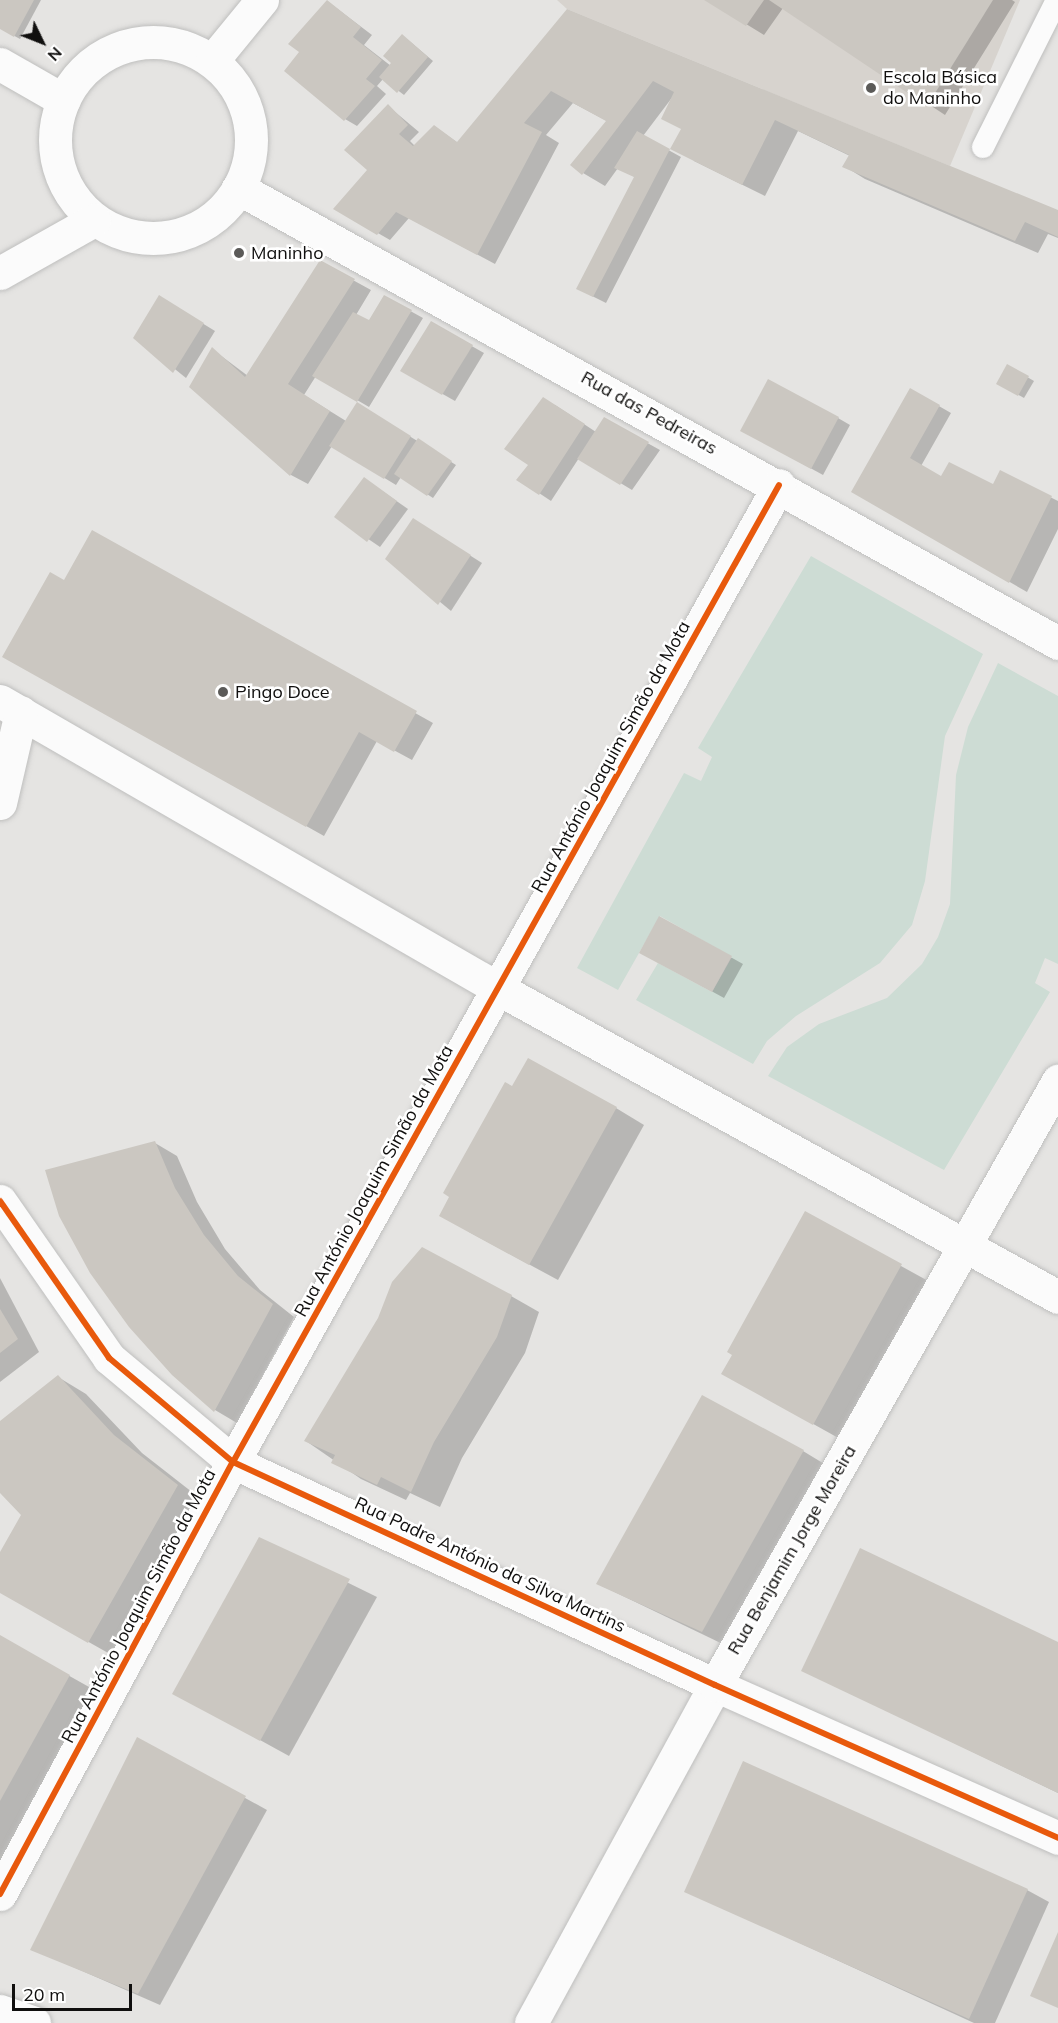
<!DOCTYPE html>
<meta charset="utf-8">
<style>
body{margin:0}
#map{position:relative;width:1058px;height:2023px;overflow:hidden;background:#e5e4e2;font-family:Mulish,sans-serif}
div>[style]{position:absolute}
.built>*{inset:0;background:#d7d3ce}
.green>*{inset:0;background:#cddcd4}
.shadow>*{inset:0;background:#0003}
.building>*{inset:0;background:#cbc7c1}
.roads{filter:drop-shadow(0 0 2px #bfbfbe) drop-shadow(0 0 2px #bfbfbe)}
.service>*{height:22px;margin:-11px;padding:0 11px;transform-origin:11px;border-radius:11px;background:#fbfbfb}
.minor>*{height:33px;margin:-16.5px;padding:0 16.5px;transform-origin:16.5px;border-radius:16.5px;background:#fbfbfb}
.tertiary>*{height:33px;margin:-16.5px;padding:0 16.5px;transform-origin:16.5px;border-radius:16.5px;background:#fbfbfb}
.secondary>*{height:33px;margin:-16.5px;padding:0 16.5px;transform-origin:16.5px;border-radius:16.5px;background:#fbfbfb}
.secondary>.ring{margin:-16.5px;padding:0;box-sizing:content-box;background:none;border:33px solid #fbfbfb;border-radius:50%}
.cycleway>*{height:6px;margin:-3px;padding:0 3px;transform-origin:3px;border-radius:3px;background:#e8590c}
.dots>*{width:16px;height:16px;translate:-50% -50%;box-sizing:border-box;border:3px solid #fff;border-radius:50%}
span{translate:-50% -50%;white-space:nowrap;text-align:center;line-height:1.15;-webkit-text-stroke:5px #fff;paint-order:stroke}
.poi-label{font-size:18px;color:#100f0e}
.left{translate:0 -50%;text-align:left}
.street-label{font-size:18px;color:#100f0e}
.north{position:absolute;left:12px;top:12px;width:60px;height:60px;-webkit-text-stroke:4px #fff;paint-order:stroke;rotate:133deg;font-size:16px;font-weight:700;line-height:24px;text-align:center;color:#100f0e}
.north::after{content:'';display:block;margin:auto;width:21px;height:27px;background:#100f0e;clip-path:polygon(50% 0,100% 100%,50% 72%,0 100%)}
.scale{position:absolute;left:12px;top:1984px;width:120px;height:27px;box-sizing:border-box;border:3px solid #100f0e;border-top:0;padding-left:8px;font-size:18px;line-height:21px;white-space:nowrap;color:#100f0e;-webkit-text-stroke:4px #fff;paint-order:stroke}
</style>
<div id="map">
<div class="built">
<div style="clip-path:polygon(557px 0,1020px 0,950px 166px,567px 9px)"></div>
</div>
<div class="green">
<div style="clip-path:polygon(811px 556px,983px 654px,945px 736px,925px 881px,912px 925px,880px 963px,796px 1016px,767px 1041px,753px 1064px,636px 1000px,658px 963px,712px 992px,732px 957px,660px 916px,618px 990px,577px 968px,684px 773px,701px 781px,712px 757px,698px 748px)"></div>
<div style="clip-path:polygon(998px 663px,1058px 696px,1058px 964px,1045px 958px,1035px 983px,1050px 992px,944px 1170px,768px 1076px,787px 1047px,819px 1024px,887px 998px,922px 964px,938px 937px,950px 904px,956px 775px,968px 727px)"></div>
</div>
<div class="shadow">
<div style="clip-path:polygon(0 0,41px 0,20px 39px,0 28px)"></div>
<div style="clip-path:polygon(707px 0,1012px 0,1015px 2px,945px 115px,783px 8px,764px 35px)"></div>
<div style="clip-path:polygon(327px 1px,372px 35px,364px 45px,391px 66px,407px 39px,433px 61px,404px 95px,383px 79px,377px 86px,386px 94px,357px 126px,345px 119px,301px 52px)"></div>
<div style="clip-path:polygon(568px 11px,1058px 212px,1058px 238px,1048px 234px,1038px 253px,865px 179px,844px 166px,850px 156px,798px 131px,765px 196px,694px 161px,671px 99px,643px 136px,681px 157px,606px 303px,590px 295px,635px 177px,618px 168px,605px 186px,583px 173px,607px 121px,573px 103px,546px 135px,559px 143px,495px 264px,409px 218px,390px 240px,336px 209px,369px 170px,388px 106px,419px 132px,410px 141px,415px 146px,434px 126px,458px 143px)"></div>
<div style="clip-path:polygon(320px 262px,371px 290px,356px 315px,369px 322px,385px 297px,423px 318px,369px 407px,316px 376px,304px 395px,346px 421px,369px 411px,456px 465px,433px 498px,401px 477px,396px 485px,332px 446px,308px 484px,291px 475px,191px 386px,212px 349px,248px 376px)"></div>
<div style="clip-path:polygon(171px 304px,215px 331px,186px 378px,135px 337px)"></div>
<div style="clip-path:polygon(431px 323px,484px 353px,455px 401px,402px 371px)"></div>
<div style="clip-path:polygon(1008px 366px,1034px 381px,1024px 398px,998px 383px)"></div>
<div style="clip-path:polygon(911px 390px,951px 413px,921px 466px,942px 478px,993px 486px,1000px 472px,1058px 501px,1058px 529px,1027px 592px,853px 492px)"></div>
<div style="clip-path:polygon(555px 405px,596px 432px,604px 419px,660px 450px,632px 490px,579px 458px,551px 501px,518px 479px,530px 465px)"></div>
<div style="clip-path:polygon(838px 418px,850px 425px,823px 475px,754px 437px)"></div>
<div style="clip-path:polygon(365px 479px,408px 509px,380px 547px,336px 517px)"></div>
<div style="clip-path:polygon(425px 527px,482px 563px,451px 611px,387px 558px)"></div>
<div style="clip-path:polygon(92px 532px,433px 723px,412px 760px,377px 741px,324px 836px,4px 657px,64px 582px)"></div>
<div style="clip-path:polygon(660px 918px,743px 964px,724px 998px,653px 959px)"></div>
<div style="clip-path:polygon(513px 1088px,616px 1108px,644px 1125px,558px 1280px,469px 1232px)"></div>
<div style="clip-path:polygon(155px 1143px,177px 1156px,197px 1202px,225px 1249px,260px 1290px,294px 1317px,237px 1423px,215px 1410px,173px 1374px)"></div>
<div style="clip-path:polygon(805px 1213px,930px 1282px,842px 1440px,752px 1390px)"></div>
<div style="clip-path:polygon(0 1278px,39px 1352px,0 1382px)"></div>
<div style="clip-path:polygon(511px 1296px,539px 1312px,525px 1353px,462px 1458px,440px 1507px,410px 1493px,406px 1500px,361px 1479px,306px 1441px,379px 1319px)"></div>
<div style="clip-path:polygon(58px 1377px,86px 1394px,142px 1453px,206px 1503px,117px 1658px,0 1592px,0 1555px,23px 1515px,0 1490px,0 1423px)"></div>
<div style="clip-path:polygon(803px 1451px,831px 1468px,731px 1648px,598px 1584px)"></div>
<div style="clip-path:polygon(259px 1539px,377px 1597px,289px 1756px,203px 1709px)"></div>
<div style="clip-path:polygon(0 1637px,98px 1692px,0 1868px)"></div>
<div style="clip-path:polygon(1058px 1644px,1058px 1793px,803px 1670px)"></div>
<div style="clip-path:polygon(138px 1739px,267px 1810px,160px 2005px,32px 1949px)"></div>
<div style="clip-path:polygon(1027px 1890px,1049px 1902px,995px 2023px,974px 2023px,686px 1891px)"></div>
</div>
<div class="building">
<div style="clip-path:polygon(0 0,34px 0,14px 37px,0 29px)"></div>
<div style="clip-path:polygon(327px 0,361px 27px,353px 37px,382px 60px,366px 79px,375px 86px,344px 121px,284px 71px,299px 52px,288px 44px)"></div>
<div style="clip-path:polygon(704px 0,764px 0,746px 26px)"></div>
<div style="clip-path:polygon(769px 0,993px 0,927px 106px)"></div>
<div style="clip-path:polygon(567px 9px,1058px 210px,1058px 237px,1025px 222px,1015px 241px,842px 167px,849px 155px,775px 120px,742px 185px,670px 149px,681px 129px,661px 119px,674px 92px,653px 81px,582px 175px,570px 165px,606px 121px,551px 91px,524px 123px,542px 132px,477px 255px,396px 212px,377px 235px,333px 209px,367px 170px,344px 150px,388px 104px,408px 125px,399px 134px,413px 146px,434px 125px,457px 142px)"></div>
<div style="clip-path:polygon(402px 34px,428px 57px,397px 93px,379px 77px,391px 63px,383px 56px)"></div>
<div style="clip-path:polygon(637px 131px,670px 149px,593px 297px,576px 289px,634px 177px,614px 168px)"></div>
<div style="clip-path:polygon(320px 260px,355px 279px,288px 384px,330px 411px,290px 476px,189px 387px,212px 347px,245px 377px)"></div>
<div style="clip-path:polygon(159px 295px,204px 323px,173px 373px,133px 338px)"></div>
<div style="clip-path:polygon(384px 295px,412px 310px,357px 402px,312px 376px,353px 312px,369px 320px)"></div>
<div style="clip-path:polygon(431px 321px,473px 345px,442px 395px,400px 371px)"></div>
<div style="clip-path:polygon(1007px 364px,1029px 376px,1018px 396px,996px 384px)"></div>
<div style="clip-path:polygon(768px 379px,839px 417px,811px 469px,740px 431px)"></div>
<div style="clip-path:polygon(910px 388px,940px 405px,910px 458px,941px 476px,949px 462px,993px 484px,1000px 470px,1052px 496px,1009px 583px,851px 492px)"></div>
<div style="clip-path:polygon(543px 397px,585px 424px,539px 495px,516px 480px,528px 465px,504px 449px)"></div>
<div style="clip-path:polygon(357px 402px,411px 436px,384px 479px,329px 446px)"></div>
<div style="clip-path:polygon(604px 417px,649px 442px,620px 485px,577px 459px)"></div>
<div style="clip-path:polygon(418px 438px,452px 461px,427px 496px,394px 474px)"></div>
<div style="clip-path:polygon(364px 477px,397px 501px,367px 542px,334px 517px)"></div>
<div style="clip-path:polygon(413px 518px,471px 555px,438px 605px,385px 559px)"></div>
<div style="clip-path:polygon(92px 530px,417px 711px,394px 752px,359px 732px,306px 827px,2px 657px,50px 572px,64px 580px)"></div>
<div style="clip-path:polygon(659px 916px,732px 956px,712px 992px,639px 953px)"></div>
<div style="clip-path:polygon(528px 1058px,617px 1107px,529px 1265px,439px 1216px,449px 1197px,443px 1193px,505px 1082px,512px 1086px)"></div>
<div style="clip-path:polygon(155px 1141px,175px 1188px,204px 1235px,238px 1276px,273px 1304px,214px 1412px,172px 1375px,129px 1327px,90px 1273px,59px 1216px,45px 1170px)"></div>
<div style="clip-path:polygon(805px 1211px,902px 1264px,813px 1425px,721px 1374px,732px 1355px,727px 1352px)"></div>
<div style="clip-path:polygon(422px 1247px,512px 1295px,497px 1337px,434px 1442px,411px 1492px,381px 1477px,377px 1485px,331px 1463px,335px 1455px,304px 1441px,378px 1318px,392px 1282px)"></div>
<div style="clip-path:polygon(0 1309px,18px 1339px,0 1353px)"></div>
<div style="clip-path:polygon(58px 1375px,114px 1435px,178px 1485px,88px 1643px,0 1593px,0 1552px,21px 1515px,0 1493px,0 1421px)"></div>
<div style="clip-path:polygon(702px 1395px,804px 1450px,702px 1632px,596px 1584px)"></div>
<div style="clip-path:polygon(259px 1537px,350px 1579px,260px 1741px,172px 1694px)"></div>
<div style="clip-path:polygon(860px 1548px,1058px 1642px,1058px 1793px,801px 1671px)"></div>
<div style="clip-path:polygon(0 1635px,70px 1675px,0 1801px)"></div>
<div style="clip-path:polygon(137px 1737px,246px 1796px,138px 1994px,30px 1950px)"></div>
<div style="clip-path:polygon(743px 1761px,1028px 1889px,969px 2019px,684px 1892px)"></div>
<div style="clip-path:polygon(1058px 1932px,1058px 2008px,1030px 1996px)"></div>
</div>
<div class="roads">
<div class="service">
<div style="left:983px;top:147px;width:165px;rotate:-63.3deg"></div>
</div>
<div class="minor">
<div style="left:0;top:64px;width:73px;rotate:29.7deg"></div>
<div style="left:238px;top:188px;width:938px;rotate:29.02deg"></div>
<div style="left:0;top:701px;width:576px;rotate:29.99deg"></div>
<div style="left:499px;top:989px;width:638px;rotate:28.85deg"></div>
<div style="left:0;top:803px;width:93px;rotate:-77deg"></div>
<div style="left:0;top:1201px;width:191px;rotate:55.2deg"></div>
<div style="left:109px;top:1358px;width:162px;rotate:40deg"></div>
<div style="left:233px;top:1462px;width:531px;rotate:24.83deg"></div>
<div style="left:715px;top:1685px;width:376px;rotate:24deg"></div>
<div style="left:0;top:1894px;width:491px;rotate:-61.7deg"></div>
<div style="left:233px;top:1462px;width:1119px;rotate:-60.8deg"></div>
<div style="left:531px;top:2023px;width:385px;rotate:-61.4deg"></div>
<div style="left:715px;top:1685px;width:695px;rotate:-60.41deg"></div>
</div>
<div class="tertiary">
<div style="left:0;top:2011px;width:36px;rotate:19deg"></div>
</div>
<div class="secondary">
<div class="ring" style="left:55px;top:42px;width:163px;height:163px"></div>
<div style="left:212px;top:61px;width:79px;rotate:-50.7deg"></div>
<div style="left:0;top:273px;width:108px;rotate:-29.4deg"></div>
</div>
</div>
<div class="cycleway">
<div style="left:0;top:1201px;width:191px;rotate:55.2deg"></div>
<div style="left:109px;top:1358px;width:162px;rotate:40deg"></div>
<div style="left:233px;top:1462px;width:531px;rotate:24.83deg"></div>
<div style="left:715px;top:1685px;width:376px;rotate:24deg"></div>
<div style="left:0;top:1894px;width:491px;rotate:-61.7deg"></div>
<div style="left:233px;top:1462px;width:1119px;rotate:-60.8deg"></div>
</div>
<div class="dots">
<div style="left:871px;top:88px;background:#5b5a58"></div>
<div style="left:239px;top:253px;background:#5b5a58"></div>
<div style="left:223px;top:692px;background:#5b5a58"></div>
</div>
<div class="poi-label">
<span class="left" style="left:883px;top:88px">Escola Básica<br>do Maninho</span>
<span class="left" style="left:251px;top:253px">Maninho</span>
<span class="left" style="left:235px;top:692px">Pingo Doce</span>
</div>
<div class="street-label">
<span style="left:649px;top:413px;rotate:29deg">Rua das Pedreiras</span>
<span style="left:611px;top:757px;rotate:-61deg">Rua António Joaquim Simão da Mota</span>
<span style="left:374px;top:1181px;rotate:-61deg">Rua António Joaquim Simão da Mota</span>
<span style="left:792px;top:1550px;rotate:-60deg">Rua Benjamim Jorge Moreira</span>
<span style="left:490px;top:1565px;rotate:25deg">Rua Padre António da Silva Martins</span>
<span style="left:139px;top:1606px;rotate:-62deg">Rua António Joaquim Simão da Mota</span>
</div>
<div class="north">N</div>
<div class="scale">20 m</div>
</div>
